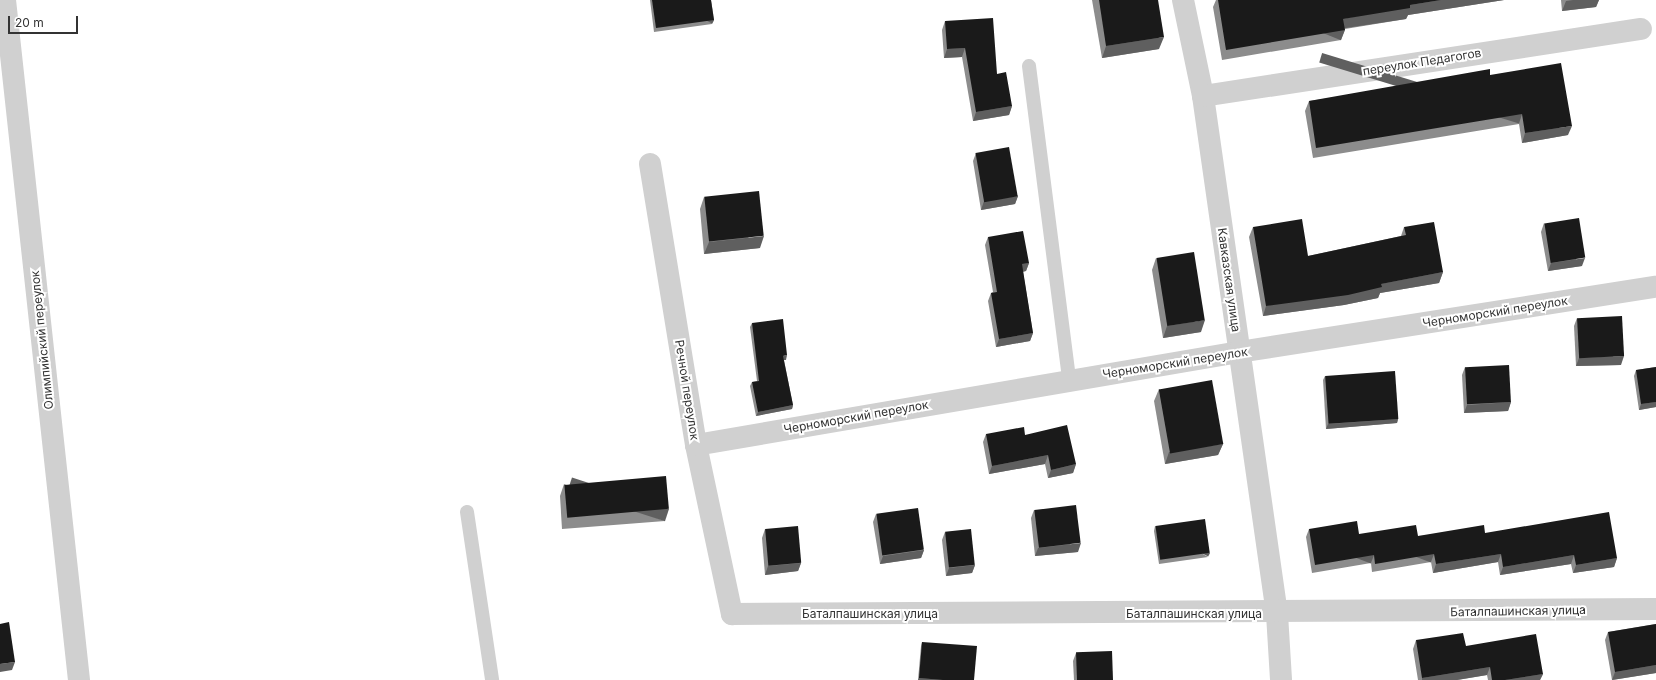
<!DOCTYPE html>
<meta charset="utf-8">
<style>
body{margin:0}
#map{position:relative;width:1656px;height:680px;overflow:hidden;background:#fff;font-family:Inter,sans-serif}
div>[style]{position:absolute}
.lane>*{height:14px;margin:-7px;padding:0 7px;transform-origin:7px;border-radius:7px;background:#d0d0d0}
.street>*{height:22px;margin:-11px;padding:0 11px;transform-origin:11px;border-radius:11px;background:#d0d0d0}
.wall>*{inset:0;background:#8c8c8c}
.shaded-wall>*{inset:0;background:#5f5f5f;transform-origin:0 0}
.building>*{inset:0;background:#1a1a1a;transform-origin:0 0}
span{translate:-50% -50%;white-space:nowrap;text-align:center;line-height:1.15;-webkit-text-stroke:4px #fff;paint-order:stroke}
.street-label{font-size:12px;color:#333}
.scale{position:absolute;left:8px;top:16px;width:70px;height:18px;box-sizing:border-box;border:2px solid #333;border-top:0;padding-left:5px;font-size:12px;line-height:14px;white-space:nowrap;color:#333;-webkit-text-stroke:3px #fff;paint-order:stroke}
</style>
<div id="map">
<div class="lane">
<div style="left:1029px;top:66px;width:317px;rotate:82.7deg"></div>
<div style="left:467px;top:512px;width:170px;rotate:81.5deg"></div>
</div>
<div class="street">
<div style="left:5px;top:0;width:684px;rotate:83.79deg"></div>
<div style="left:1183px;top:0;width:98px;rotate:78.2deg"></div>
<div style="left:1203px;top:96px;width:523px;rotate:81.87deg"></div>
<div style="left:1277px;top:614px;width:66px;rotate:86.5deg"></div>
<div style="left:1203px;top:96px;width:443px;rotate:-8.7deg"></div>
<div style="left:650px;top:164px;width:285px;rotate:80.7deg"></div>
<div style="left:696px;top:445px;width:173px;rotate:78deg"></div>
<div style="left:732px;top:614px;width:924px;rotate:-0.31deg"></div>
<div style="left:696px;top:445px;width:551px;rotate:-9.72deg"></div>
<div style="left:1239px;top:352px;width:422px;rotate:-8.9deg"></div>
</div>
<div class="wall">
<div style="clip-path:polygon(650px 0,711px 0,714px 20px,712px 24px,654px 32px)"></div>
<div style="clip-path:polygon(1092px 0,1158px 0,1159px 49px,1102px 58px)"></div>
<div style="clip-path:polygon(1216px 0,1504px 0,1408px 15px,1406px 19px,1345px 29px,1341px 40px,1222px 60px,1213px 7px)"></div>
<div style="clip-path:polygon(1561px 0,1599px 0,1596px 7px,1562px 11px)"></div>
<div style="clip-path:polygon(945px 21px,1012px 106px,1009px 115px,973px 121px,962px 57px,944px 58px,942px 30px)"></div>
<div style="clip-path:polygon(1490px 75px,1568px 135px,1522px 143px,1519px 124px,1313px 158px,1305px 111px,1309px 101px)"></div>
<div style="clip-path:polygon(976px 153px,1018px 196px,1015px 204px,981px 210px,973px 161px)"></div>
<div style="clip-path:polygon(704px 197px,760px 248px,704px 254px,700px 209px)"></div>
<div style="clip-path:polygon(1544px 223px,1582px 266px,1548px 271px,1541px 232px)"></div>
<div style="clip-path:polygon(1253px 227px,1308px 256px,1401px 236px,1404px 227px,1443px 272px,1439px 283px,1380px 293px,1378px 298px,1344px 305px,1263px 316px,1249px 237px)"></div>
<div style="clip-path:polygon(988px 237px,1029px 263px,1026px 271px,1023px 272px,1033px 333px,1030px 341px,996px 347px,988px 301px,991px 293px,993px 292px,985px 245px)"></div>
<div style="clip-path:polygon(1156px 258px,1201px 332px,1163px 338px,1152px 270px)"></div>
<div style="clip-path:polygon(1577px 318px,1621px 365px,1576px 366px,1574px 326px)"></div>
<div style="clip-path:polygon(752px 323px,786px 360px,784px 360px,793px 405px,792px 409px,756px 416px,750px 386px,752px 382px,757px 381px,750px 327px)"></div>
<div style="clip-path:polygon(1465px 367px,1511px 402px,1508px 411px,1464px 413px,1462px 375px)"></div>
<div style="clip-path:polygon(1656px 367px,1656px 407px,1639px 410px,1634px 376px,1636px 370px)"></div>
<div style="clip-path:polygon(1325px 376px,1398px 419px,1397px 423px,1326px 429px,1323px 380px)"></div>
<div style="clip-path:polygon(1159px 389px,1223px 444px,1218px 455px,1165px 464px,1154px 401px)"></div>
<div style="clip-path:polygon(986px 434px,1025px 435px,1076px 464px,1073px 473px,1048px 478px,1045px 464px,989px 474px,983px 442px)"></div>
<div style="clip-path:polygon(564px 484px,665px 521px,562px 529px,560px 496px)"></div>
<div style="clip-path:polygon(1034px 510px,1078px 552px,1035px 556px,1031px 518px)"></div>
<div style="clip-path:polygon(876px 514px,924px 550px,921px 558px,880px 564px,873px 522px)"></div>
<div style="clip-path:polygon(1155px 526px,1208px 557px,1159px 564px,1154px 531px)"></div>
<div style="clip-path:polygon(765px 529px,801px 563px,798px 571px,765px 575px,762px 538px)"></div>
<div style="clip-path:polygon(1309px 529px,1359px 534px,1418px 536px,1485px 533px,1617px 558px,1614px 567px,1573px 573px,1571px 564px,1500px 575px,1498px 562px,1433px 573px,1431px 562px,1372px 572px,1371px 563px,1312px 573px,1306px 537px)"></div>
<div style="clip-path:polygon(945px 532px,975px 565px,972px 573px,946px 576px,942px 540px)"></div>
<div style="clip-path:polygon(1656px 624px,1656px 673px,1612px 680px,1605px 640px,1608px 632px)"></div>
<div style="clip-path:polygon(1416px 640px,1466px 646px,1543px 674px,1540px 680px,1488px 680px,1487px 675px,1457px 680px,1418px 680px,1413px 649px)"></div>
<div style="clip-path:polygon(922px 642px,974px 680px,918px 680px,921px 646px)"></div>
<div style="clip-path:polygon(1076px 653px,1113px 680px,1074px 680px,1073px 661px)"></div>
</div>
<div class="shaded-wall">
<div style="clip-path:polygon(1441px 0,1504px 0,1408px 15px,1406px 19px,1339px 29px,1343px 19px,1410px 5px)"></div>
<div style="clip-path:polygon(1573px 0,1599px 0,1596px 7px,1562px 11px,1566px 1px)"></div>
<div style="left:714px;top:20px;width:4px;height:59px;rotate:117deg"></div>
<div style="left:1345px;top:30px;width:11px;height:121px;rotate:112deg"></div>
<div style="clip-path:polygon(1164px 37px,1159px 49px,1102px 58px,1106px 46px)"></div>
<div style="clip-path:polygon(965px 48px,962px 57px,944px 58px,947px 49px)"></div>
<div style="clip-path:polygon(1012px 106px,1009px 115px,973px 121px,976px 112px)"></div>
<div style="left:1522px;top:114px;width:10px;height:209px;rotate:107deg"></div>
<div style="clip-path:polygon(1572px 126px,1568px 135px,1522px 143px,1525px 133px)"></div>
<div style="clip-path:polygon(1018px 196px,1015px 204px,981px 210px,984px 201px)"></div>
<div style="clip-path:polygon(764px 236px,760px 248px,704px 254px,709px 242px)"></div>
<div style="clip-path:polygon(1585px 258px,1582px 266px,1548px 271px,1551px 263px)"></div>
<div style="clip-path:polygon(1029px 263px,1026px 271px,1019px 272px,1022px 264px)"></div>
<div style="clip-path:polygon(1443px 272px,1439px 283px,1380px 293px,1378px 298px,1344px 305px,1263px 316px,1266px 306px)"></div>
<div style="clip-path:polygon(1205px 320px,1201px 332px,1163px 338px,1167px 326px)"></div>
<div style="clip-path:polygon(1033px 333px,1030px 341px,996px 347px,999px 339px)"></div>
<div style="clip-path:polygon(787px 355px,786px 360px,782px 360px,783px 356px)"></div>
<div style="clip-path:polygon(1624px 356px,1621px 365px,1576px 366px,1579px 358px)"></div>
<div style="clip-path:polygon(1511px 402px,1508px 411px,1464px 413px,1467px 405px)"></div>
<div style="clip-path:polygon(1656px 402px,1656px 407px,1639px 410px,1641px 404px)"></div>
<div style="clip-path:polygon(793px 405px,792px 409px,756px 416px,758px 412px)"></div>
<div style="clip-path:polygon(1398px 419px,1397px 423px,1326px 429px,1328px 424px)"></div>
<div style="clip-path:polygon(1223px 444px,1218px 455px,1165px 464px,1169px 452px)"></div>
<div style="clip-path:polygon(1048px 455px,1045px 464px,989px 474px,992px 466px)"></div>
<div style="clip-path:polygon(1076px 464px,1073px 473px,1048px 478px,1051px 470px)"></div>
<div style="left:669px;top:509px;width:13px;height:102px;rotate:108deg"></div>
<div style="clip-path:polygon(1081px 543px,1078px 552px,1035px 556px,1038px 548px)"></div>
<div style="clip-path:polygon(924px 550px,921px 558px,880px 564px,883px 556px)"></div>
<div style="left:1210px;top:553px;width:4px;height:49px;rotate:117deg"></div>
<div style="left:1434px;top:554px;width:9px;height:60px;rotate:111deg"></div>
<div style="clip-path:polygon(1501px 554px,1498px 562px,1433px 573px,1436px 564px)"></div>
<div style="left:1374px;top:555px;width:9px;height:60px;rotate:111deg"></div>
<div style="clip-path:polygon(1574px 555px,1571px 564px,1500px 575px,1503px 567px)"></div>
<div style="clip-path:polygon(1617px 558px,1614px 567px,1573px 573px,1576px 565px)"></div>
<div style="clip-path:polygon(801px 563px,798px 571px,765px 575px,768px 566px)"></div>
<div style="clip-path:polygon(975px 565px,972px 573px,946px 576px,949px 568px)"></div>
<div style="clip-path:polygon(15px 662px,12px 670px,0 672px,0 664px)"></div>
<div style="clip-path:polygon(1656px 665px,1656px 673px,1612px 680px,1615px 672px)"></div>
<div style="clip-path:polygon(1490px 667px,1487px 675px,1457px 680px,1422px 680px,1422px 678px)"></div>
<div style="clip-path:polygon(1543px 674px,1540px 680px,1505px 680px)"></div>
<div style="clip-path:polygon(919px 678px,943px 680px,918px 680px)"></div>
</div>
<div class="building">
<div style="clip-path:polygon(652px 0,711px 0,714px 20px,656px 28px)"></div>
<div style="clip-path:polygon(1099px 0,1158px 0,1164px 37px,1106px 46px)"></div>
<div style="clip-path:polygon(1218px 0,1441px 0,1410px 5px,1410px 8px,1343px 19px,1345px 30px,1226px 50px)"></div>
<div style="clip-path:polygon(993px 18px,997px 74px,1006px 72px,1012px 106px,976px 112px,965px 48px,947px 49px,945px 21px)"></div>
<div style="clip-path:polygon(1561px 63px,1572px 126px,1525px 133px,1522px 114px,1316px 148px,1309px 101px,1490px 69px,1490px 75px)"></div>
<div style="left:1009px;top:147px;width:50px;height:34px;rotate:80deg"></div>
<div style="left:759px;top:191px;width:45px;height:55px;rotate:84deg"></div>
<div style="left:1579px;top:218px;width:40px;height:35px;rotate:81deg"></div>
<div style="clip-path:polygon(1302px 219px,1308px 256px,1406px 235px,1404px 227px,1434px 222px,1443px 272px,1381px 284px,1382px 287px,1348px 295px,1266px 306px,1253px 227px)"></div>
<div style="clip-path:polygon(1023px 231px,1029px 263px,1022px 264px,1033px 333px,999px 339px,991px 293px,997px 292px,988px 237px)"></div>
<div style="left:1194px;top:252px;width:69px;height:38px;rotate:81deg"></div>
<div style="left:1622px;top:316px;width:40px;height:45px;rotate:87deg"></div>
<div style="clip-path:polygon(783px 319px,787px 355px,783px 356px,793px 405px,758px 412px,752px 382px,759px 381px,752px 323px)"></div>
<div style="left:1509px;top:365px;width:37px;height:44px;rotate:87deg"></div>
<div style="clip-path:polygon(1656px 367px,1656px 402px,1641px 404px,1636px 370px)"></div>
<div style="left:1395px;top:371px;width:48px;height:70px;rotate:86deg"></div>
<div style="left:1212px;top:380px;width:65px;height:54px;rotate:80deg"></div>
<div style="clip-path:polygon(1067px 425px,1076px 464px,1051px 470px,1048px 455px,992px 466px,986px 434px,1024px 427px,1025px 435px)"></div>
<div style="left:666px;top:476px;width:33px;height:102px;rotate:85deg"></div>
<div style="left:1076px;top:505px;width:38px;height:42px;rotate:83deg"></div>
<div style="left:918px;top:508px;width:42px;height:42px;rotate:82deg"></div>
<div style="clip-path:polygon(1609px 512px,1617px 558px,1576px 565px,1574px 555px,1503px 567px,1501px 554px,1436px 564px,1434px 554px,1375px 564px,1374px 555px,1315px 565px,1309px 529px,1357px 521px,1359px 534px,1416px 525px,1418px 536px,1484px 525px,1485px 533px)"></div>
<div style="left:1205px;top:519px;width:34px;height:50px;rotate:82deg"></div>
<div style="left:798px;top:526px;width:37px;height:33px;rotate:85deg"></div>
<div style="left:971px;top:529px;width:36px;height:26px;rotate:84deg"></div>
<div style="clip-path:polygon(9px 622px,15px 662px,0 664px,0 624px)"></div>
<div style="clip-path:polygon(1656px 624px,1656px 665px,1615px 672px,1608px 632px)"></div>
<div style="clip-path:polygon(1463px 633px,1466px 646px,1536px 634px,1543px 674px,1505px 680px,1492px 680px,1490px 667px,1422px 678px,1416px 640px)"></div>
<div style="clip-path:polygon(922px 642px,977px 646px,974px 680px,943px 680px,919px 678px)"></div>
<div style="left:1112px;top:651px;width:29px;height:36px;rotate:88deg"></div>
</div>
<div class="street-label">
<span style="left:1422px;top:62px;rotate:-9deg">переулок Педагогов</span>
<span style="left:1229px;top:280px;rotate:82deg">Кавказская улица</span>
<span style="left:1495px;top:312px;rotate:-9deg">Черноморский переулок</span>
<span style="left:42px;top:340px;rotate:-96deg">Олимпийский переулок</span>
<span style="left:1175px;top:363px;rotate:-9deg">Черноморский переулок</span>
<span style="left:687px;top:390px;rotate:81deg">Речной переулок</span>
<span style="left:856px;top:417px;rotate:-10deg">Черноморский переулок</span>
<span style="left:1518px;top:611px;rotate:-1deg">Баталпашинская улица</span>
<span style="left:870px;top:614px">Баталпашинская улица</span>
<span style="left:1194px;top:614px">Баталпашинская улица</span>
</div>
<div class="scale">20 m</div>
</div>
